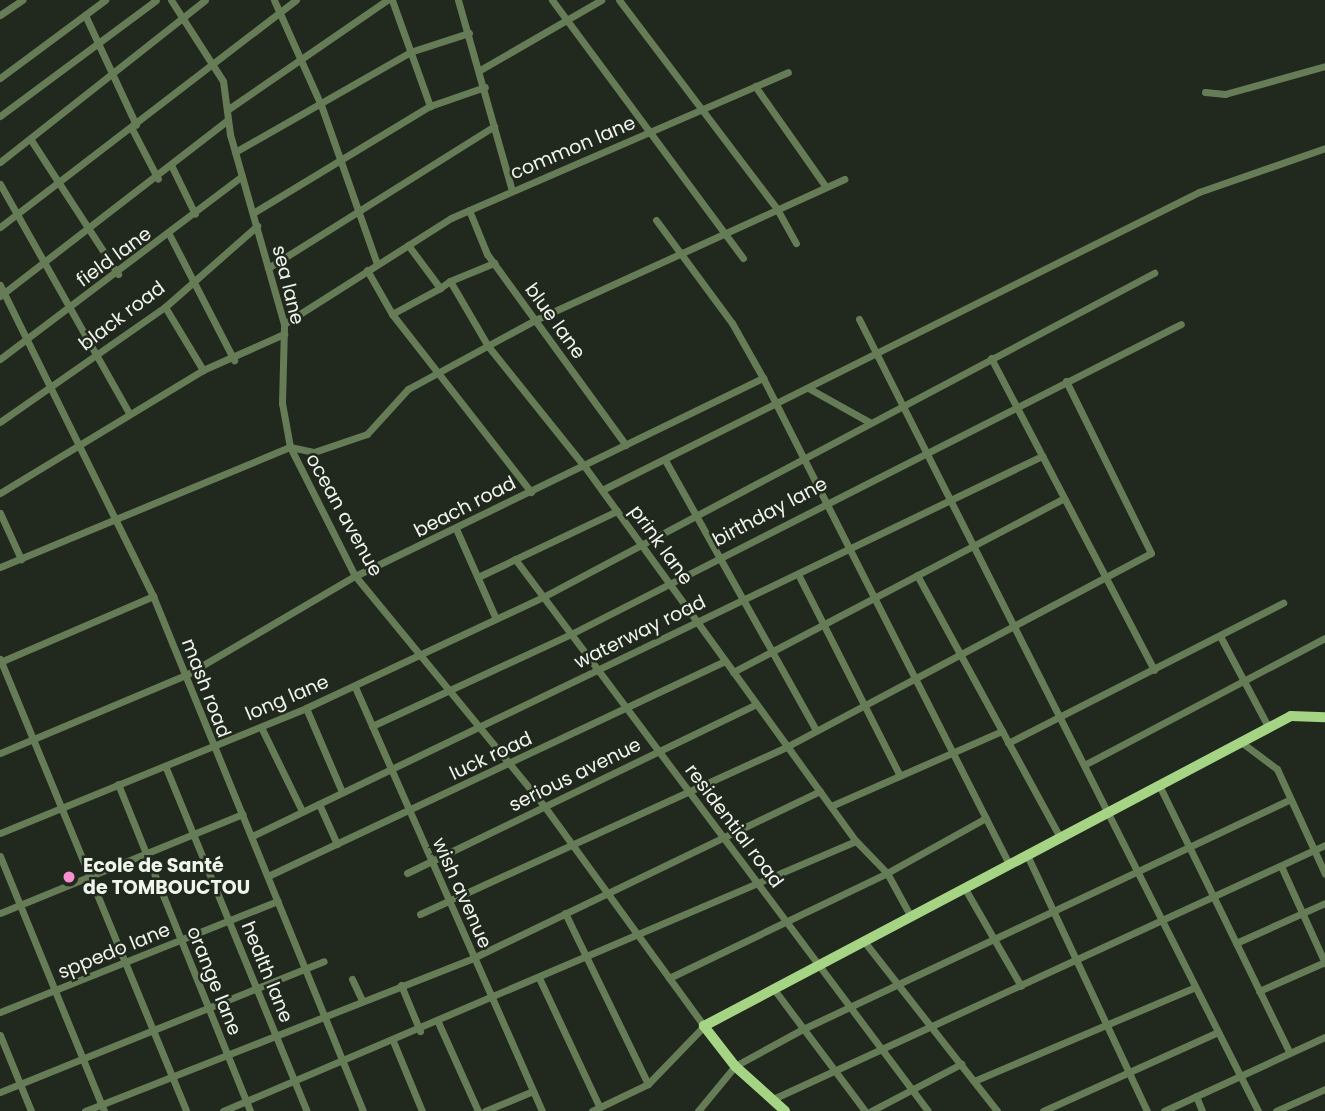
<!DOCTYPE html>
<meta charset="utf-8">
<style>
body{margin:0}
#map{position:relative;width:1325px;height:1111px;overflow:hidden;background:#21281d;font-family:Poppins,sans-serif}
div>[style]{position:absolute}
.street>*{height:7px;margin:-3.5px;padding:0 3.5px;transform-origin:3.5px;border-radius:3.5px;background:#667c57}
.primary>*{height:10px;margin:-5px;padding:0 5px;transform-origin:5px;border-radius:5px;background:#a5d485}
.dots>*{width:19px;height:19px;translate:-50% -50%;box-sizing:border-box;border:4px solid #21281d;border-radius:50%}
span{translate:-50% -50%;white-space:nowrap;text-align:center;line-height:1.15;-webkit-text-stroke:5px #21281d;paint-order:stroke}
.street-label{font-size:19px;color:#eff4ec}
.poi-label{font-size:19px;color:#eff4ec;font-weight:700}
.left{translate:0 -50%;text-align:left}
</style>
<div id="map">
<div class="street">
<div style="left:274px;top:0;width:115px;rotate:65.9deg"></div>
<div style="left:321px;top:105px;width:169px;rotate:70.6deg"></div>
<div style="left:392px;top:0;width:113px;rotate:70.3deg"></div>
<div style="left:458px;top:0;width:198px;rotate:74.2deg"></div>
<div style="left:552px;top:0;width:321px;rotate:53.5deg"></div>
<div style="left:619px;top:0;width:262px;rotate:52.9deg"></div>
<div style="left:777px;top:209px;width:39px;rotate:61deg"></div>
<div style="left:0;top:15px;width:27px;rotate:-34deg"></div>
<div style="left:85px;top:15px;width:121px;rotate:65.1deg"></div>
<div style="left:480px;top:70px;width:140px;rotate:-30deg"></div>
<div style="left:0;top:78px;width:131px;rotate:-36.6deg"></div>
<div style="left:755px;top:86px;width:123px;rotate:54.9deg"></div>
<div style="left:1205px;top:92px;width:20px;rotate:6deg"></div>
<div style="left:1225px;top:94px;width:104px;rotate:-15.6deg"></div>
<div style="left:227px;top:110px;width:194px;rotate:-34.5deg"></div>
<div style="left:0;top:116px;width:194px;rotate:-36.6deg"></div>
<div style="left:132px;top:129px;width:56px;rotate:62.5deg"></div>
<div style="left:31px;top:140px;width:160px;rotate:57deg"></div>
<div style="left:235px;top:152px;width:202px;rotate:-29.7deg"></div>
<div style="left:410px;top:52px;width:62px;rotate:-17.9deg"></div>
<div style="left:0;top:162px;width:261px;rotate:-38.3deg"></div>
<div style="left:172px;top:167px;width:52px;rotate:63.9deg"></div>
<div style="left:0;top:184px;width:263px;rotate:60.6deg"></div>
<div style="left:469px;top:210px;width:48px;rotate:67.8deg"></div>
<div style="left:487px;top:254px;width:236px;rotate:54deg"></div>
<div style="left:253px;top:213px;width:207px;rotate:-31.2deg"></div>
<div style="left:430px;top:106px;width:58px;rotate:-19.1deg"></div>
<div style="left:656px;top:220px;width:128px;rotate:53.6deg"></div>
<div style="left:732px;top:323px;width:63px;rotate:60.6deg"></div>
<div style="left:763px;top:378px;width:545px;rotate:63.15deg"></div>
<div style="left:0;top:227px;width:373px;rotate:-37.5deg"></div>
<div style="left:170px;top:236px;width:140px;rotate:62.7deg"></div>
<div style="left:408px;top:245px;width:54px;rotate:53.3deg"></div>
<div style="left:440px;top:288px;width:12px;rotate:-35deg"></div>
<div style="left:450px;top:281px;width:75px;rotate:59.7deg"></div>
<div style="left:488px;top:346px;width:155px;rotate:51.3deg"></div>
<div style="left:585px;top:467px;width:462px;rotate:54.1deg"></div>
<div style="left:856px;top:841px;width:45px;rotate:45.9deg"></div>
<div style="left:887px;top:873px;width:48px;rotate:61.3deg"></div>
<div style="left:268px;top:268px;width:267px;rotate:-32.1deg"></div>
<div style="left:367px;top:270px;width:51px;rotate:60.4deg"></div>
<div style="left:392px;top:314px;width:226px;rotate:52deg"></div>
<div style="left:450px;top:281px;width:48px;rotate:-22.2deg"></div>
<div style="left:0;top:285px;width:347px;rotate:63.8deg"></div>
<div style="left:153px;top:596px;width:556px;rotate:67.82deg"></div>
<div style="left:0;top:296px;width:288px;rotate:-37.7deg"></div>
<div style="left:165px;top:307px;width:74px;rotate:58.9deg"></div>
<div style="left:392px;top:314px;width:55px;rotate:-28.4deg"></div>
<div style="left:859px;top:319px;width:887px;rotate:63.26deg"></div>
<div style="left:284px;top:324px;width:198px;rotate:-32.4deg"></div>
<div style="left:451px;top:218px;width:367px;rotate:-23.4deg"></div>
<div style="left:991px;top:358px;width:352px;rotate:62.4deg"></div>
<div style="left:0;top:359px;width:303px;rotate:-37.1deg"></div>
<div style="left:810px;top:389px;width:68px;rotate:29.2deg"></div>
<div style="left:0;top:422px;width:201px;rotate:-34.9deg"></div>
<div style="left:165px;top:307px;width:123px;rotate:-41.4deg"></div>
<div style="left:665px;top:460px;width:309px;rotate:60.8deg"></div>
<div style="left:602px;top:490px;width:667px;rotate:-26.53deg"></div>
<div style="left:1199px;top:192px;width:133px;rotate:-19.2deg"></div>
<div style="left:0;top:493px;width:237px;rotate:-31.2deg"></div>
<div style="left:203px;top:370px;width:89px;rotate:-24deg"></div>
<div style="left:0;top:513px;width:51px;rotate:65.5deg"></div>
<div style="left:457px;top:531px;width:96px;rotate:66.1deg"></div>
<div style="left:515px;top:559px;width:689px;rotate:53.2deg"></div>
<div style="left:0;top:567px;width:314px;rotate:-22.5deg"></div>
<div style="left:290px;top:447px;width:45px;rotate:-100.3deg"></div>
<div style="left:282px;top:403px;width:79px;rotate:-88.5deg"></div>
<div style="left:284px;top:324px;width:198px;rotate:-105.9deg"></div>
<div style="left:230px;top:134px;width:53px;rotate:-97.5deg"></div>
<div style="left:223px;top:81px;width:96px;rotate:-122.7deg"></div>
<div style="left:798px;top:574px;width:226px;rotate:63.2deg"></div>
<div style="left:917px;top:575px;width:298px;rotate:61.4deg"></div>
<div style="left:478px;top:577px;width:154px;rotate:-25.4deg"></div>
<div style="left:1220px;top:636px;width:104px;rotate:62deg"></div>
<div style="left:0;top:659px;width:489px;rotate:67.6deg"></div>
<div style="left:0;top:662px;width:167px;rotate:-23.3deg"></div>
<div style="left:733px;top:672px;width:374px;rotate:-27.7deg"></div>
<div style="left:355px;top:687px;width:463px;rotate:66.2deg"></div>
<div style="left:306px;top:708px;width:91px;rotate:66.8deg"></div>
<div style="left:372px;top:726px;width:219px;rotate:-24.8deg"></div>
<div style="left:571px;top:634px;width:684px;rotate:-26.94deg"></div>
<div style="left:261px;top:727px;width:93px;rotate:64deg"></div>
<div style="left:1241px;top:742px;width:45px;rotate:36.9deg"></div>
<div style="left:1277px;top:769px;width:115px;rotate:65.4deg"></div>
<div style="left:1008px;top:743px;width:309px;rotate:-27deg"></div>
<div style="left:0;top:753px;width:202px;rotate:-22.8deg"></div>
<div style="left:186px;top:675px;width:196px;rotate:-30.4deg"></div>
<div style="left:355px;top:576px;width:454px;rotate:-25.9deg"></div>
<div style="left:1084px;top:765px;width:272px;rotate:-27.8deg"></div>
<div style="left:166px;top:768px;width:371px;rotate:67.7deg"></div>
<div style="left:118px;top:784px;width:353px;rotate:68deg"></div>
<div style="left:1159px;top:785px;width:298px;rotate:64deg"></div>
<div style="left:319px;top:804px;width:44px;rotate:65.8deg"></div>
<div style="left:831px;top:806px;width:187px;rotate:-23.7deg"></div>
<div style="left:0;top:833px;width:331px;rotate:-22.2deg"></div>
<div style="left:306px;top:708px;width:262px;rotate:-25.1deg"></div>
<div style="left:543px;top:597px;width:692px;rotate:-27.94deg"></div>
<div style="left:252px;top:836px;width:877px;rotate:-25.69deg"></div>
<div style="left:1027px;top:855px;width:283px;rotate:64.9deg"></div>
<div style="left:0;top:856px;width:275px;rotate:67.8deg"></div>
<div style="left:1281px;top:866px;width:107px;rotate:65.6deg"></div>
<div style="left:407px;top:873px;width:388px;rotate:-25.8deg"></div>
<div style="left:268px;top:876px;width:505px;rotate:-25.2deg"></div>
<div style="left:964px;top:887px;width:114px;rotate:60.1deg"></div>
<div style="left:0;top:913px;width:262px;rotate:-22.2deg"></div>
<div style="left:565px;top:913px;width:190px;rotate:64.1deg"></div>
<div style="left:420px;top:914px;width:405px;rotate:-24.5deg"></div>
<div style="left:788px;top:746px;width:411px;rotate:-28deg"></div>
<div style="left:1151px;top:553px;width:192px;rotate:-116.3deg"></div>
<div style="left:863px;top:940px;width:217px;rotate:51.9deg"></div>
<div style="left:1236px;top:943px;width:98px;rotate:-24.2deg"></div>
<div style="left:669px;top:978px;width:242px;rotate:-25.7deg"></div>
<div style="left:887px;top:873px;width:113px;rotate:-29.1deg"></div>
<div style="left:352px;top:979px;width:23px;rotate:65deg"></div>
<div style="left:540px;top:980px;width:139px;rotate:64.9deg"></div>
<div style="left:401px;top:985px;width:50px;rotate:67.6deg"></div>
<div style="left:773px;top:988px;width:154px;rotate:53.2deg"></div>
<div style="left:1259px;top:991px;width:72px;rotate:-23.7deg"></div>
<div style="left:0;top:1012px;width:299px;rotate:-21.8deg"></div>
<div style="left:438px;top:1022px;width:98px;rotate:65.8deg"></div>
<div style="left:0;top:1035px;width:82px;rotate:67.8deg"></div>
<div style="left:393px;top:1041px;width:76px;rotate:67.5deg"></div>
<div style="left:974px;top:1081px;width:240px;rotate:-23deg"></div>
<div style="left:0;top:1092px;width:349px;rotate:-22deg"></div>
<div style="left:1196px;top:1096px;width:16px;rotate:68deg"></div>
<div style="left:773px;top:1099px;width:608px;rotate:-24.71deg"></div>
<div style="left:85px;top:1111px;width:417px;rotate:-21.5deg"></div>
<div style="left:473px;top:958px;width:385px;rotate:-25.7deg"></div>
<div style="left:223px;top:1111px;width:688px;rotate:-23.1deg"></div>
<div style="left:485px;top:1111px;width:52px;rotate:-22.6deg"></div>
<div style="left:592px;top:1111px;width:62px;rotate:-25.7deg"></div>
<div style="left:648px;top:1084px;width:81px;rotate:-46deg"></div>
<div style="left:704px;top:1026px;width:271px;rotate:-126deg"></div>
<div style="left:545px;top:807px;width:299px;rotate:-129.4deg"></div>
<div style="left:355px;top:576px;width:144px;rotate:-116.7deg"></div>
<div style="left:290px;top:447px;width:25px;rotate:12deg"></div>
<div style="left:314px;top:452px;width:56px;rotate:-18.8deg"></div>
<div style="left:367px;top:434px;width:61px;rotate:-47.7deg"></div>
<div style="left:408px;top:389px;width:145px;rotate:-28.5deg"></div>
<div style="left:535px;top:320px;width:340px;rotate:-24.5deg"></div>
<div style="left:698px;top:1111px;width:58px;rotate:-50.6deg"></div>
<div style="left:735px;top:1066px;width:77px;rotate:-28.6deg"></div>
<div style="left:803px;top:1029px;width:539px;rotate:-25.24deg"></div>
<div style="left:871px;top:1111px;width:102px;rotate:-27.6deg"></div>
<div style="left:1043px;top:1111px;width:192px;rotate:-24.3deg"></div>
<div style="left:1164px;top:1111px;width:177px;rotate:-24.7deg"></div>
<div style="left:1276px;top:1111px;width:54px;rotate:-24.2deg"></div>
</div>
<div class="primary">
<div style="left:785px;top:1111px;width:67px;rotate:-138deg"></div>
<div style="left:735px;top:1066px;width:51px;rotate:-127.8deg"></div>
<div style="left:704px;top:1026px;width:664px;rotate:-27.84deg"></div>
<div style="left:1291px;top:716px;width:34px;rotate:2deg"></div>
</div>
<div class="dots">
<div style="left:69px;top:877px;background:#f690cf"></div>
</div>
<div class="street-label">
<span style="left:573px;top:148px;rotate:-23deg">common lane</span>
<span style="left:114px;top:257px;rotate:-36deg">field lane</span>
<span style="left:288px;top:285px;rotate:76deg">sea lane</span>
<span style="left:122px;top:316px;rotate:-37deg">black road</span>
<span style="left:555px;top:321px;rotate:54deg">blue lane</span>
<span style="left:465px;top:507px;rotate:-27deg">beach road</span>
<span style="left:770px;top:512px;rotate:-28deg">birthday lane</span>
<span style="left:344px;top:515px;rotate:61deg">ocean avenue</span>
<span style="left:661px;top:545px;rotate:54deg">prink lane</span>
<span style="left:640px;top:632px;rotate:-26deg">waterway road</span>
<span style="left:206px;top:688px;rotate:69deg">mash road</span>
<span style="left:287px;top:698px;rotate:-23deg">long lane</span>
<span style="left:491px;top:756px;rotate:-25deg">luck road</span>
<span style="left:575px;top:775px;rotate:-26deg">serious avenue</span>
<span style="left:734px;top:826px;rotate:53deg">residential road</span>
<span style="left:462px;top:893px;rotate:66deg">wish avenue</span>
<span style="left:114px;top:951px;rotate:-22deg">sppedo lane</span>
<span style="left:267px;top:972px;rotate:68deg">health lane</span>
<span style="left:214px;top:981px;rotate:68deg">orange lane</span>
</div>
<div class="poi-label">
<span class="left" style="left:83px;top:877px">Ecole de Santé<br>de TOMBOUCTOU</span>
</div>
</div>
